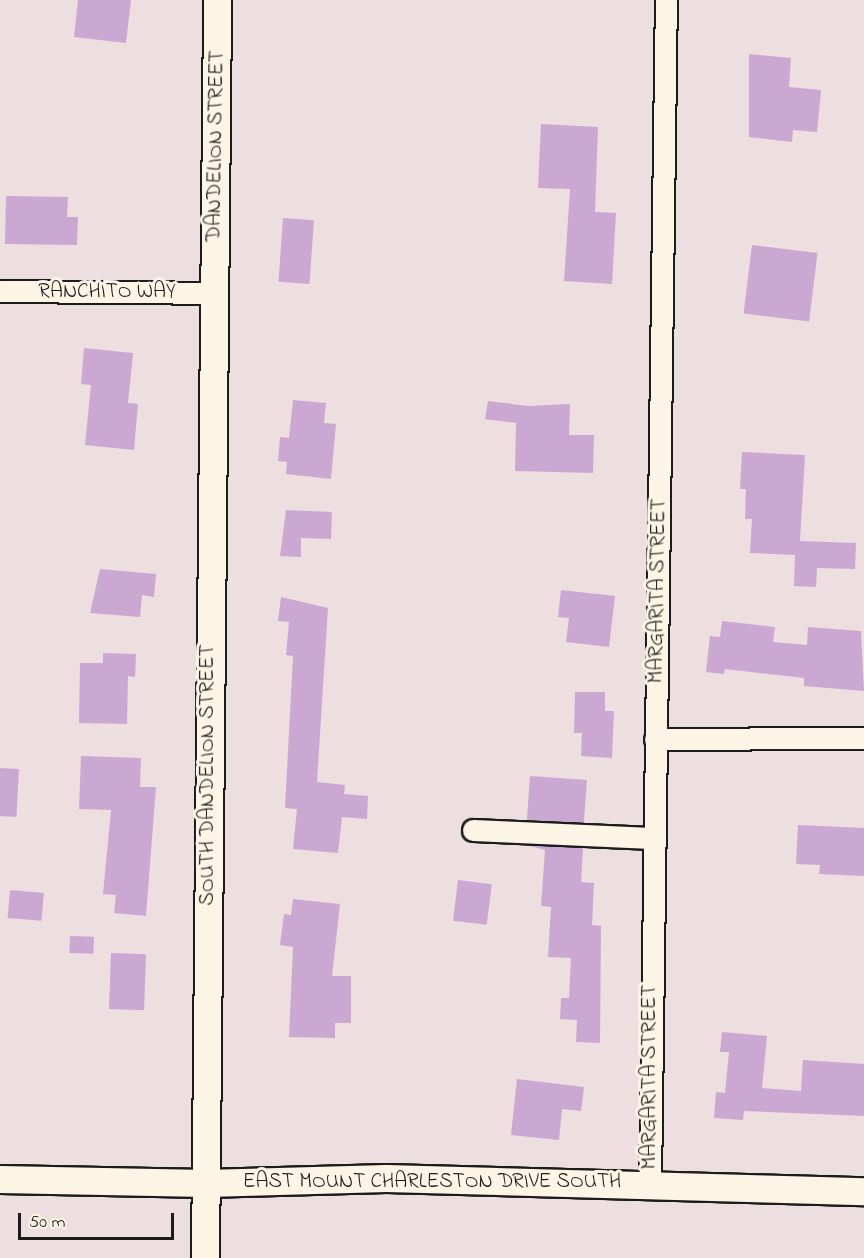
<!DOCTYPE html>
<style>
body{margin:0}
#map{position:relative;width:864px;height:1258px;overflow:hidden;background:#eddedf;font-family:"Indie Flower",sans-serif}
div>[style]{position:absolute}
.building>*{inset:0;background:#cba8d2;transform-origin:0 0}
.roads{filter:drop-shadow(2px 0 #1c1c1c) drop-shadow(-2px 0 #1c1c1c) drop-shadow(0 2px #1c1c1c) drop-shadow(0 -2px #1c1c1c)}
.minor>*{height:21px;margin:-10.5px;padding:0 10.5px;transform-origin:10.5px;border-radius:10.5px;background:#fcf5e5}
.tertiary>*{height:27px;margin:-13.5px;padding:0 13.5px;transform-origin:13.5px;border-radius:13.5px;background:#fcf5e5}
span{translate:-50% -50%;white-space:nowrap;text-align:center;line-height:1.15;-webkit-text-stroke:6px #fcf5e5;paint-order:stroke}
.street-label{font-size:21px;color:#1c1c1c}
.scale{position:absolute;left:18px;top:1213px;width:156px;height:27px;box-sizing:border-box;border:3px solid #1c1c1c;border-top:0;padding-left:8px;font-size:18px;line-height:21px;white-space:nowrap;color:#1c1c1c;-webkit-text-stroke:4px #fcf5e5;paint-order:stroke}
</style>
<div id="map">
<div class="building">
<div style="clip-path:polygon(78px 0,131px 0,126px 43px,74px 37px)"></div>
<div style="clip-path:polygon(749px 54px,791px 58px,789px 87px,821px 90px,817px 132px,793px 130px,792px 142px,749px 137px)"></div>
<div style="clip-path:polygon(541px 124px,598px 127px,595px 212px,616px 213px,612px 284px,564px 281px,570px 189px,538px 188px)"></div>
<div style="clip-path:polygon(6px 196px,68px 197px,67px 217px,78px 217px,77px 245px,5px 244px)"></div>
<div style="left:283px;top:218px;width:31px;height:64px;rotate:4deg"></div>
<div style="left:752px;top:245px;width:66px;height:69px;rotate:7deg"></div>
<div style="clip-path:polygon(84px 348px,133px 353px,128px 403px,138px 404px,134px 450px,85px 445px,91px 385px,81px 384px)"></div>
<div style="clip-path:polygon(293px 400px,326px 403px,324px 423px,336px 424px,331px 479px,286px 474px,287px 462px,278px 461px,280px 437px,289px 438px)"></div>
<div style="clip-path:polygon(488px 401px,528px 406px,570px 404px,569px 435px,594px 435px,593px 473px,515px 471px,516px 423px,485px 419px)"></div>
<div style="clip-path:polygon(742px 452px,805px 455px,800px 541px,856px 543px,855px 569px,817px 568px,816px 587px,794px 586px,795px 555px,750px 553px,752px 519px,745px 519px,746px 489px,740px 489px)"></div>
<div style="clip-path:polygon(286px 510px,332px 512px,331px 539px,301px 538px,301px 557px,280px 556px)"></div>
<div style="clip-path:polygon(100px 569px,156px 574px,154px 597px,142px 595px,140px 617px,90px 613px)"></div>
<div style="clip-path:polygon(561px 590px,615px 596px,609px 647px,566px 642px,569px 618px,558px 617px)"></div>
<div style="clip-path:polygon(281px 597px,328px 608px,317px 782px,345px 785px,344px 794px,368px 796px,367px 819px,342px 817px,338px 853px,293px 849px,297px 809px,285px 808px,293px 656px,286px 655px,289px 622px,278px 621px)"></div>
<div style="clip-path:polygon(722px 621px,775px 627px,773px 642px,807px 645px,808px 627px,861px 631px,864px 691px,804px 686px,804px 678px,725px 669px,724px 674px,706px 672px,710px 636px,720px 637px)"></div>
<div style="clip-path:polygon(103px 653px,136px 654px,135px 677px,128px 676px,127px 724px,79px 723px,80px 663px,103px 663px)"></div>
<div style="clip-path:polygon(575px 692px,605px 692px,605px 711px,614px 711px,612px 758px,581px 756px,582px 733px,574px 733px)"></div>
<div style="clip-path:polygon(81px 756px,141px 758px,140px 787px,156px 787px,146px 916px,114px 913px,116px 895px,103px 894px,111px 810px,79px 809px)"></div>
<div style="left:0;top:768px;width:19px;height:48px;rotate:3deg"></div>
<div style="left:530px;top:776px;width:57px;height:44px;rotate:4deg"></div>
<div style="clip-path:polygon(798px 825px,864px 828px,864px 876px,819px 874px,820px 865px,796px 864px)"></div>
<div style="clip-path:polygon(526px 845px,583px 848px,581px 882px,594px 883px,592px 925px,601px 926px,600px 1043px,576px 1042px,577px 1020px,560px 1019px,561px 998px,569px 998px,571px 958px,548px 957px,551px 907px,541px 906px,545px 850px)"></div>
<div style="left:458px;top:880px;width:34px;height:41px;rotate:7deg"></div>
<div style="left:10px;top:890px;width:34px;height:28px;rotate:5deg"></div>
<div style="clip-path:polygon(293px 899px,340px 904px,332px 976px,351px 976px,351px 1023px,335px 1023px,335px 1038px,289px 1037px,293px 947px,280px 945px,284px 914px,291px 915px)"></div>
<div style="left:70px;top:936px;width:24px;height:17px;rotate:2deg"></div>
<div style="left:111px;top:953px;width:35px;height:56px;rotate:2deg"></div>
<div style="clip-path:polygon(722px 1032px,767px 1036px,762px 1088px,801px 1091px,803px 1060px,864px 1064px,864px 1116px,744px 1111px,743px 1120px,714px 1118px,716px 1092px,725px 1093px,729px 1052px,720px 1052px)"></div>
<div style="clip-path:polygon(517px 1079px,584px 1087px,581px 1111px,562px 1109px,559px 1140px,511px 1135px)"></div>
</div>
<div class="roads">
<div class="minor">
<div style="left:0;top:291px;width:214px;rotate:0.5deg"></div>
<div style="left:655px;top:739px;width:209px;rotate:-0.3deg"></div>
<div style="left:473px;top:830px;width:179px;rotate:2.6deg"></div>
<div style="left:650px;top:1183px;width:1183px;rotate:-89.23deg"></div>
</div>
<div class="tertiary">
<div style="left:0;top:1179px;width:206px;rotate:1.1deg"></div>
<div style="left:206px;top:1183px;width:180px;rotate:-1.6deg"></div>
<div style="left:386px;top:1178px;width:478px;rotate:1.6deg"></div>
<div style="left:205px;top:1258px;width:1258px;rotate:-89.45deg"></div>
</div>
</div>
<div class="street-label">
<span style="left:216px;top:146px;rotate:-89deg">DANDELION STREET</span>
<span style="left:107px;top:292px">RANCHITO WAY</span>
<span style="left:658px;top:591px;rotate:-89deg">MARGARITA STREET</span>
<span style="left:208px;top:775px;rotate:-90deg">SOUTH DANDELION STREET</span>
<span style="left:650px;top:1077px;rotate:-90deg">MARGARITA STREET</span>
<span style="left:432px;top:1182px">EAST MOUNT CHARLESTON DRIVE SOUTH</span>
</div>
<div class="scale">50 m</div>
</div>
